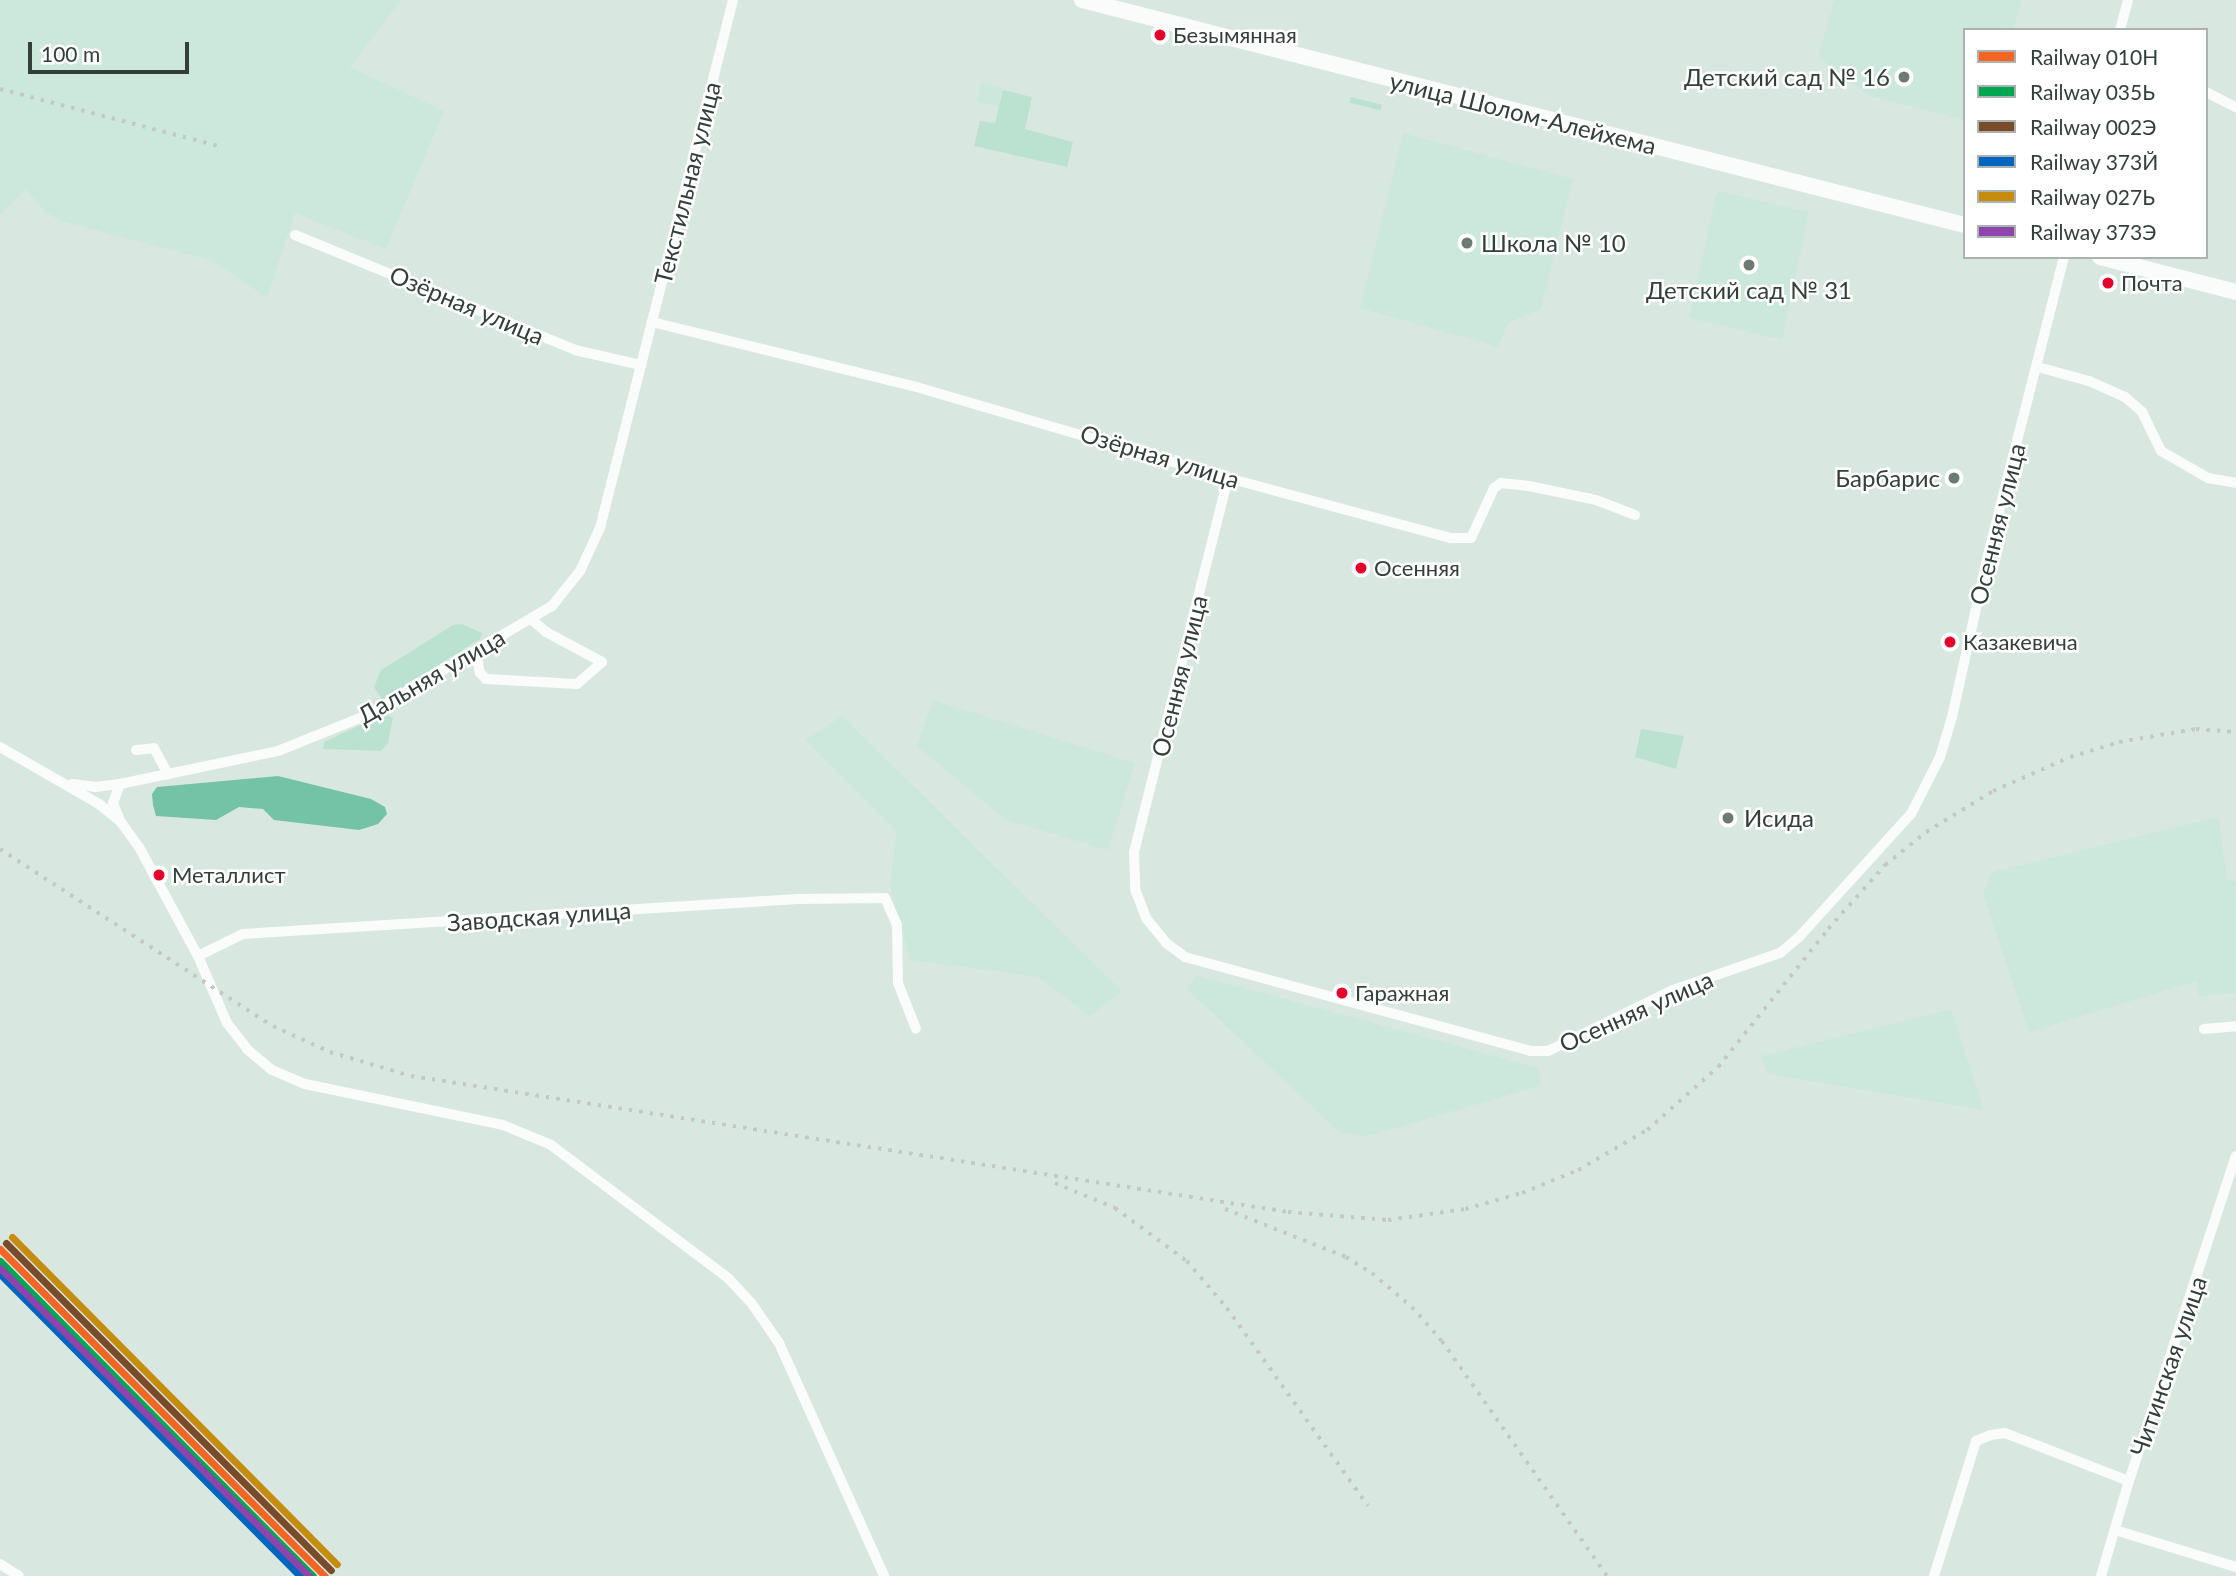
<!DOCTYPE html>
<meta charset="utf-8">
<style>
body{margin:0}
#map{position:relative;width:2236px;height:1576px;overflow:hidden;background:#d8e8e1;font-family:Lato,sans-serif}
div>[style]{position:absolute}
.built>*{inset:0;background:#cce8dc;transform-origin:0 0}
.green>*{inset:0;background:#bbe2d1;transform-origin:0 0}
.water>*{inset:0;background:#74c3a6}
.street>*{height:10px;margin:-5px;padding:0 5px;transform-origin:5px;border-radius:5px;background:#f9fcfa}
.primary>*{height:16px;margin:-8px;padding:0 8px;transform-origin:8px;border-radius:8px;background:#f9fcfa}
.rail>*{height:3.5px;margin-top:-1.75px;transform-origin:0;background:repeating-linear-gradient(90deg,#c4c9c7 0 3.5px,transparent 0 10.5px)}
.rail-1>*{height:7px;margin:-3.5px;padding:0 3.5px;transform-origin:3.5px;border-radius:3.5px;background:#f26522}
.rail-2>*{height:7px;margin:-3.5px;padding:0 3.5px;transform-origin:3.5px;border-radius:3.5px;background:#00a651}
.rail-3>*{height:7px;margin:-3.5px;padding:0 3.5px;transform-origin:3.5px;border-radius:3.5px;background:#7a4b2a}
.rail-4>*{height:7px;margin:-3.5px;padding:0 3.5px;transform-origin:3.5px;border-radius:3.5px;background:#0065bd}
.rail-5>*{height:7px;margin:-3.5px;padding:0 3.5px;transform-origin:3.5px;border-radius:3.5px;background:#c68c0e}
.rail-6>*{height:7px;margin:-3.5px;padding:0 3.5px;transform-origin:3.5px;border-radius:3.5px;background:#8e44ad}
.dots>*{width:19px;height:19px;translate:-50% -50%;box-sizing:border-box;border:4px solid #fff;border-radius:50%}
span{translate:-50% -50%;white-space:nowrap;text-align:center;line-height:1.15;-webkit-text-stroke:5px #fff;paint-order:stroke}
.bus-label{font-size:22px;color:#333f39}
.left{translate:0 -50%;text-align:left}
.poi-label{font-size:24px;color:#333f39}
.right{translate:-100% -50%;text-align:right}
.street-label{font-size:24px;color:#333f39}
.legend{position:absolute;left:1963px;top:28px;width:245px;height:231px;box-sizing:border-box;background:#fff;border:2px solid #adb2b0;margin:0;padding:9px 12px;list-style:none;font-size:21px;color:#333f39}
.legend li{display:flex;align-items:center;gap:14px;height:35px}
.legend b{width:35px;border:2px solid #adb2b0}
.scale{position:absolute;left:28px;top:42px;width:161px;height:32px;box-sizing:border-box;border:4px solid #333f39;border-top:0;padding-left:9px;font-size:21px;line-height:24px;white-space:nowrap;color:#333f39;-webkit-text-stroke:5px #fff;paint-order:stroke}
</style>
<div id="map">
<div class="built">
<div style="clip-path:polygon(0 0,401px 0,350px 67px,444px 111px,386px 249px,295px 213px,267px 298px,213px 261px,61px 221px,45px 212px,26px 189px,0 215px)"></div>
<div style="clip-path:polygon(1834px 0,2022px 0,2013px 30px,1965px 30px,1965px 120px,1870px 96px,1818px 57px)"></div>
<div style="left:981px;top:83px;width:22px;height:19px;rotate:13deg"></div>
<div style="clip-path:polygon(1403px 133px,1573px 179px,1541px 309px,1508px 323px,1498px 347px,1360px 308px)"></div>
<div style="clip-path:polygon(1720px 191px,1809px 212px,1782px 340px,1689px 318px,1716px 195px)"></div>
<div style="clip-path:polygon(933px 700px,1135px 763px,1108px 850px,1006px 820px,917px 746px)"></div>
<div style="clip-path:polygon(842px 716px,1122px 991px,1090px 1016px,1038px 977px,910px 960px,890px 885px,897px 831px,805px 740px)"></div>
<div style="clip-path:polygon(2219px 817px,2227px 879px,2236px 881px,2236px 993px,2199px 996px,2197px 981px,2029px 1032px,1983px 894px,1992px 872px)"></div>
<div style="clip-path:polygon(1196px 975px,1539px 1068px,1540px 1086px,1365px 1137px,1339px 1132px,1187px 989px)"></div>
<div style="clip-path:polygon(1951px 1009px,1984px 1110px,1767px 1074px,1761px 1056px)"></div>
</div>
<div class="green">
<div style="clip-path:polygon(1003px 90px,1032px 97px,1025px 129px,1073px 142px,1067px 167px,974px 146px,980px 121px,995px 123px)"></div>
<div style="left:1351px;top:97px;width:32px;height:6px;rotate:14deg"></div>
<div style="clip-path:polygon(462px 624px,482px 633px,480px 639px,382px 700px,374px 687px,381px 670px,453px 625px)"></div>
<div style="clip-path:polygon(386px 713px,393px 718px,388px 743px,381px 751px,323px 749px,324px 742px)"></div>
<div style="clip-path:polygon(1641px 729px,1684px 736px,1676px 769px,1635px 757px)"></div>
</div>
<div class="water">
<div style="clip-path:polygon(278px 776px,371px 799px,385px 807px,387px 814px,378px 824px,359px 830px,274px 820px,263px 809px,239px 807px,216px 820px,156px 816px,153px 805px,152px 794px,157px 787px)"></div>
</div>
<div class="street">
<div style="left:2120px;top:30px;width:31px;rotate:-75deg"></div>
<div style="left:2206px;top:92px;width:34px;rotate:27deg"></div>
<div style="left:295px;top:235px;width:303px;rotate:22.3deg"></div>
<div style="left:575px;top:350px;width:68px;rotate:12.8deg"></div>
<div style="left:652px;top:322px;width:269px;rotate:13.8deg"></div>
<div style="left:913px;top:386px;width:328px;rotate:16.3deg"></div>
<div style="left:1228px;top:478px;width:231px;rotate:15.1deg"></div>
<div style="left:1451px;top:538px;width:20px"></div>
<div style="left:1471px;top:538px;width:55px;rotate:-65.3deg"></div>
<div style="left:1494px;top:488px;width:9px;rotate:-36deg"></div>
<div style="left:1501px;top:483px;width:28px;rotate:6deg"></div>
<div style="left:1529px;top:486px;width:68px;rotate:11.8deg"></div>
<div style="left:1596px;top:500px;width:42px;rotate:21deg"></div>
<div style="left:2038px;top:367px;width:53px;rotate:15.4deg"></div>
<div style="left:2089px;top:381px;width:39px;rotate:24deg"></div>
<div style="left:2125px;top:397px;width:23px;rotate:41deg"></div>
<div style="left:2142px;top:412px;width:43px;rotate:64deg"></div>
<div style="left:2161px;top:451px;width:54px;rotate:29.9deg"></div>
<div style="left:2208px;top:478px;width:28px;rotate:10deg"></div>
<div style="left:1228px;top:478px;width:386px;rotate:104.1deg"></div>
<div style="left:1134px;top:852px;width:37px;rotate:88deg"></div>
<div style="left:1135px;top:889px;width:31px;rotate:69deg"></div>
<div style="left:1146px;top:918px;width:32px;rotate:51deg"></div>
<div style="left:1166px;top:943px;width:24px;rotate:36deg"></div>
<div style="left:1185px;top:957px;width:358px;rotate:15.2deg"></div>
<div style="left:1530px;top:1051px;width:18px"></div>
<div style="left:1548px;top:1051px;width:139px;rotate:-26deg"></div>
<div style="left:1673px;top:990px;width:113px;rotate:-19.1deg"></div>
<div style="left:1780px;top:953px;width:25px;rotate:-40deg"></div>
<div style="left:1799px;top:937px;width:166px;rotate:-47.7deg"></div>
<div style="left:1911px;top:814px;width:64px;rotate:-63deg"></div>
<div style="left:1940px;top:757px;width:42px;rotate:-73.3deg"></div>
<div style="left:1952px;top:717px;width:166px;rotate:-77.5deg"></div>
<div style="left:1988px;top:555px;width:308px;rotate:-75.7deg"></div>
<div style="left:476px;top:651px;width:22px;rotate:80deg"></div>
<div style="left:480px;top:673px;width:8px;rotate:45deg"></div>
<div style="left:486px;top:679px;width:91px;rotate:3.1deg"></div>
<div style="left:577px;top:684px;width:33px;rotate:-41deg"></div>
<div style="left:602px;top:662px;width:64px;rotate:-151.8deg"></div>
<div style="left:546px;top:632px;width:20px;rotate:-139deg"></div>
<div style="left:0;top:747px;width:114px;rotate:29.9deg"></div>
<div style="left:99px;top:804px;width:27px;rotate:39deg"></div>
<div style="left:120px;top:821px;width:32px;rotate:54deg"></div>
<div style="left:139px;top:847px;width:124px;rotate:61.6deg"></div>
<div style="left:198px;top:956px;width:73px;rotate:66.6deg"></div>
<div style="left:227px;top:1023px;width:34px;rotate:52deg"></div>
<div style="left:248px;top:1050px;width:31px;rotate:40deg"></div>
<div style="left:272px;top:1070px;width:36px;rotate:23deg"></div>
<div style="left:305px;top:1084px;width:202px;rotate:11.7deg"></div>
<div style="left:503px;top:1125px;width:52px;rotate:22.6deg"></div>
<div style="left:551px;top:1145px;width:221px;rotate:36.9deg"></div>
<div style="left:728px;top:1278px;width:35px;rotate:47deg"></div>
<div style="left:752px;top:1304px;width:47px;rotate:55.3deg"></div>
<div style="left:779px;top:1343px;width:256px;rotate:65.7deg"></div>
<div style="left:136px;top:750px;width:18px;rotate:-6deg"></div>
<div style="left:154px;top:748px;width:30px;rotate:62deg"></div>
<div style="left:72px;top:784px;width:23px;rotate:7deg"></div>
<div style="left:95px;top:787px;width:25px;rotate:-7deg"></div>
<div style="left:120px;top:784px;width:161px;rotate:-11.8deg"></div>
<div style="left:278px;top:751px;width:94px;rotate:-21.9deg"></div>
<div style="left:365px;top:716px;width:217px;rotate:-30.5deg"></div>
<div style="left:552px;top:606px;width:45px;rotate:-51.3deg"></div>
<div style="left:580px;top:571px;width:47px;rotate:-65.1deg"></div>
<div style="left:600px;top:528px;width:544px;rotate:-75.86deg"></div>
<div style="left:119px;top:818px;width:16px;rotate:-112deg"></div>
<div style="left:113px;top:803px;width:20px;rotate:-70deg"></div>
<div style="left:198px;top:956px;width:50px;rotate:-26.1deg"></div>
<div style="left:243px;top:934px;width:556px;rotate:-3.61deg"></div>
<div style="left:798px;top:899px;width:87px;rotate:-0.7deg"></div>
<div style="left:885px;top:898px;width:30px;rotate:66deg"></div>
<div style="left:897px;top:925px;width:58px;rotate:89deg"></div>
<div style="left:898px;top:983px;width:49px;rotate:68.6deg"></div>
<div style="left:2204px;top:1029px;width:32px;rotate:-5deg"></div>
<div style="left:2115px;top:1530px;width:127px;rotate:17deg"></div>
<div style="left:0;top:1564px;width:22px;rotate:32deg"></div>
<div style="left:1934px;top:1576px;width:141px;rotate:-72.7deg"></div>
<div style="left:1976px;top:1441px;width:16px;rotate:-22deg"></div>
<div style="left:1991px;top:1435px;width:14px;rotate:-8deg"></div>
<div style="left:2005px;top:1433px;width:133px;rotate:21.2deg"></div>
<div style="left:2101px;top:1576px;width:99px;rotate:-73.6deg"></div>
<div style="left:2129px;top:1481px;width:342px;rotate:-71.8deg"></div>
</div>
<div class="primary">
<div style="left:1082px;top:0;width:911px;rotate:14.3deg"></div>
<div style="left:2100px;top:257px;width:140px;rotate:14.4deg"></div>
</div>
<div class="rail">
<div style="left:0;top:89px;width:226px;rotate:14.6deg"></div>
<div style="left:0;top:849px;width:325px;rotate:33deg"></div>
<div style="left:273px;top:1026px;width:63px;rotate:24.5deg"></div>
<div style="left:330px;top:1052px;width:84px;rotate:16.5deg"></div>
<div style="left:411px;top:1076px;width:887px;rotate:8.81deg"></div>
<div style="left:1288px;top:1212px;width:100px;rotate:4.6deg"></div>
<div style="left:1388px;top:1220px;width:78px;rotate:-8.1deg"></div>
<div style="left:1465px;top:1209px;width:59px;rotate:-15.7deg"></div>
<div style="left:1522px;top:1193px;width:61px;rotate:-22.3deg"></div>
<div style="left:1578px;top:1170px;width:80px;rotate:-30.1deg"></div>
<div style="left:1647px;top:1130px;width:95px;rotate:-41.6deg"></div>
<div style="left:1718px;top:1067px;width:176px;rotate:-51.4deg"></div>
<div style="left:1828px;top:929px;width:86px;rotate:-48.3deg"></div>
<div style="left:1885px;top:865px;width:53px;rotate:-38.8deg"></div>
<div style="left:1926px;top:832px;width:79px;rotate:-31.5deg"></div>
<div style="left:1993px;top:791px;width:84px;rotate:-23.8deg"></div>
<div style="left:2070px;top:757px;width:51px;rotate:-17deg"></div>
<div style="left:2119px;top:742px;width:78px;rotate:-9.6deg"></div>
<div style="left:2196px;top:729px;width:40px;rotate:4.3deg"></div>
<div style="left:1055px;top:1183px;width:65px;rotate:22.6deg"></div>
<div style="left:1115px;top:1208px;width:89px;rotate:36.4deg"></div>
<div style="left:1187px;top:1261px;width:62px;rotate:49.6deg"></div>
<div style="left:1227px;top:1308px;width:243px;rotate:54.5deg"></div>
<div style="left:1225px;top:1209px;width:130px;rotate:21.6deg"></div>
<div style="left:1346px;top:1257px;width:31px;rotate:32deg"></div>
<div style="left:1372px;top:1273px;width:52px;rotate:40.4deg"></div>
<div style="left:1412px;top:1307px;width:45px;rotate:48.6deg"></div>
<div style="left:1442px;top:1341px;width:287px;rotate:54.9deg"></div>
</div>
<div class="rail-1">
<div style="left:0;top:1249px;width:461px;rotate:45.2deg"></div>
</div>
<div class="rail-2">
<div style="left:0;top:1261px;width:444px;rotate:45.2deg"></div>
</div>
<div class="rail-3">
<div style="left:6px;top:1243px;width:461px;rotate:45.2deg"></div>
</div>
<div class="rail-4">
<div style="left:0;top:1274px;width:426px;rotate:45.2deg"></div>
</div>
<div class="rail-5">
<div style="left:12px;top:1237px;width:461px;rotate:45.2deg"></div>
</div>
<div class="rail-6">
<div style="left:0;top:1268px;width:436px;rotate:44.9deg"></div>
</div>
<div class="dots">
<div style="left:1160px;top:35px;background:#e4002b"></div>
<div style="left:1904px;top:77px;background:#6d7a74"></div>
<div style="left:1467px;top:243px;background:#6d7a74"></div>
<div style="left:1749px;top:265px;background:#6d7a74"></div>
<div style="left:2108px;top:283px;background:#e4002b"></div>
<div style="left:1954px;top:478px;background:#6d7a74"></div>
<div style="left:1361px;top:568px;background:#e4002b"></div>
<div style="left:1950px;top:642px;background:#e4002b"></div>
<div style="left:1728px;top:818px;background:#6d7a74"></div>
<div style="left:159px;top:875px;background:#e4002b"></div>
<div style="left:1342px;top:993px;background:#e4002b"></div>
</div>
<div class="bus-label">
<span class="left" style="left:1173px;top:35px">Безымянная</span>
<span class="left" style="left:2121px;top:283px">Почта</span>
<span class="left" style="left:1374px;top:568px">Осенняя</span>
<span class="left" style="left:1963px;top:642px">Казакевича</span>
<span class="left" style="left:172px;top:875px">Металлист</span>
<span class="left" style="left:1355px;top:993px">Гаражная</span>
</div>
<div class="poi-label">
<span class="right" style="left:1890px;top:77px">Детский сад № 16</span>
<span class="left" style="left:1481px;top:243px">Школа № 10</span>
<span style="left:1749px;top:290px">Детский сад № 31</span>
<span class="right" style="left:1940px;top:478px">Барбарис</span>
<span class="left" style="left:1744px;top:818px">Исида</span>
</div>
<div class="street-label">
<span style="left:1523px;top:113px;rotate:14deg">улица Шолом-Алейхема</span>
<span style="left:687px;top:183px;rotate:-76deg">Текстильная улица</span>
<span style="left:467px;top:305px;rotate:23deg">Озёрная улица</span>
<span style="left:1160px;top:456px;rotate:17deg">Озёрная улица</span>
<span style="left:1997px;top:524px;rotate:-76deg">Осенняя улица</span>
<span style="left:431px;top:676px;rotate:-30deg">Дальняя улица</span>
<span style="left:1179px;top:676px;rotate:-76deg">Осенняя улица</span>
<span style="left:539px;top:916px;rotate:-4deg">Заводская улица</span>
<span style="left:1636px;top:1011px;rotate:-24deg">Осенняя улица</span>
<span style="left:2168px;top:1366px;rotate:-71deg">Читинская улица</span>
</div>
<ul class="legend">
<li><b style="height:9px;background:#f26522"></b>Railway 010Н</li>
<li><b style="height:9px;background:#00a651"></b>Railway 035Ь</li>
<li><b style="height:9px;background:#7a4b2a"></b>Railway 002Э</li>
<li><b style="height:9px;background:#0065bd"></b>Railway 373Й</li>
<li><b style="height:9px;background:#c68c0e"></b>Railway 027Ь</li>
<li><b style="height:9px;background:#8e44ad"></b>Railway 373Э</li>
</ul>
<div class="scale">100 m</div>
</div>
